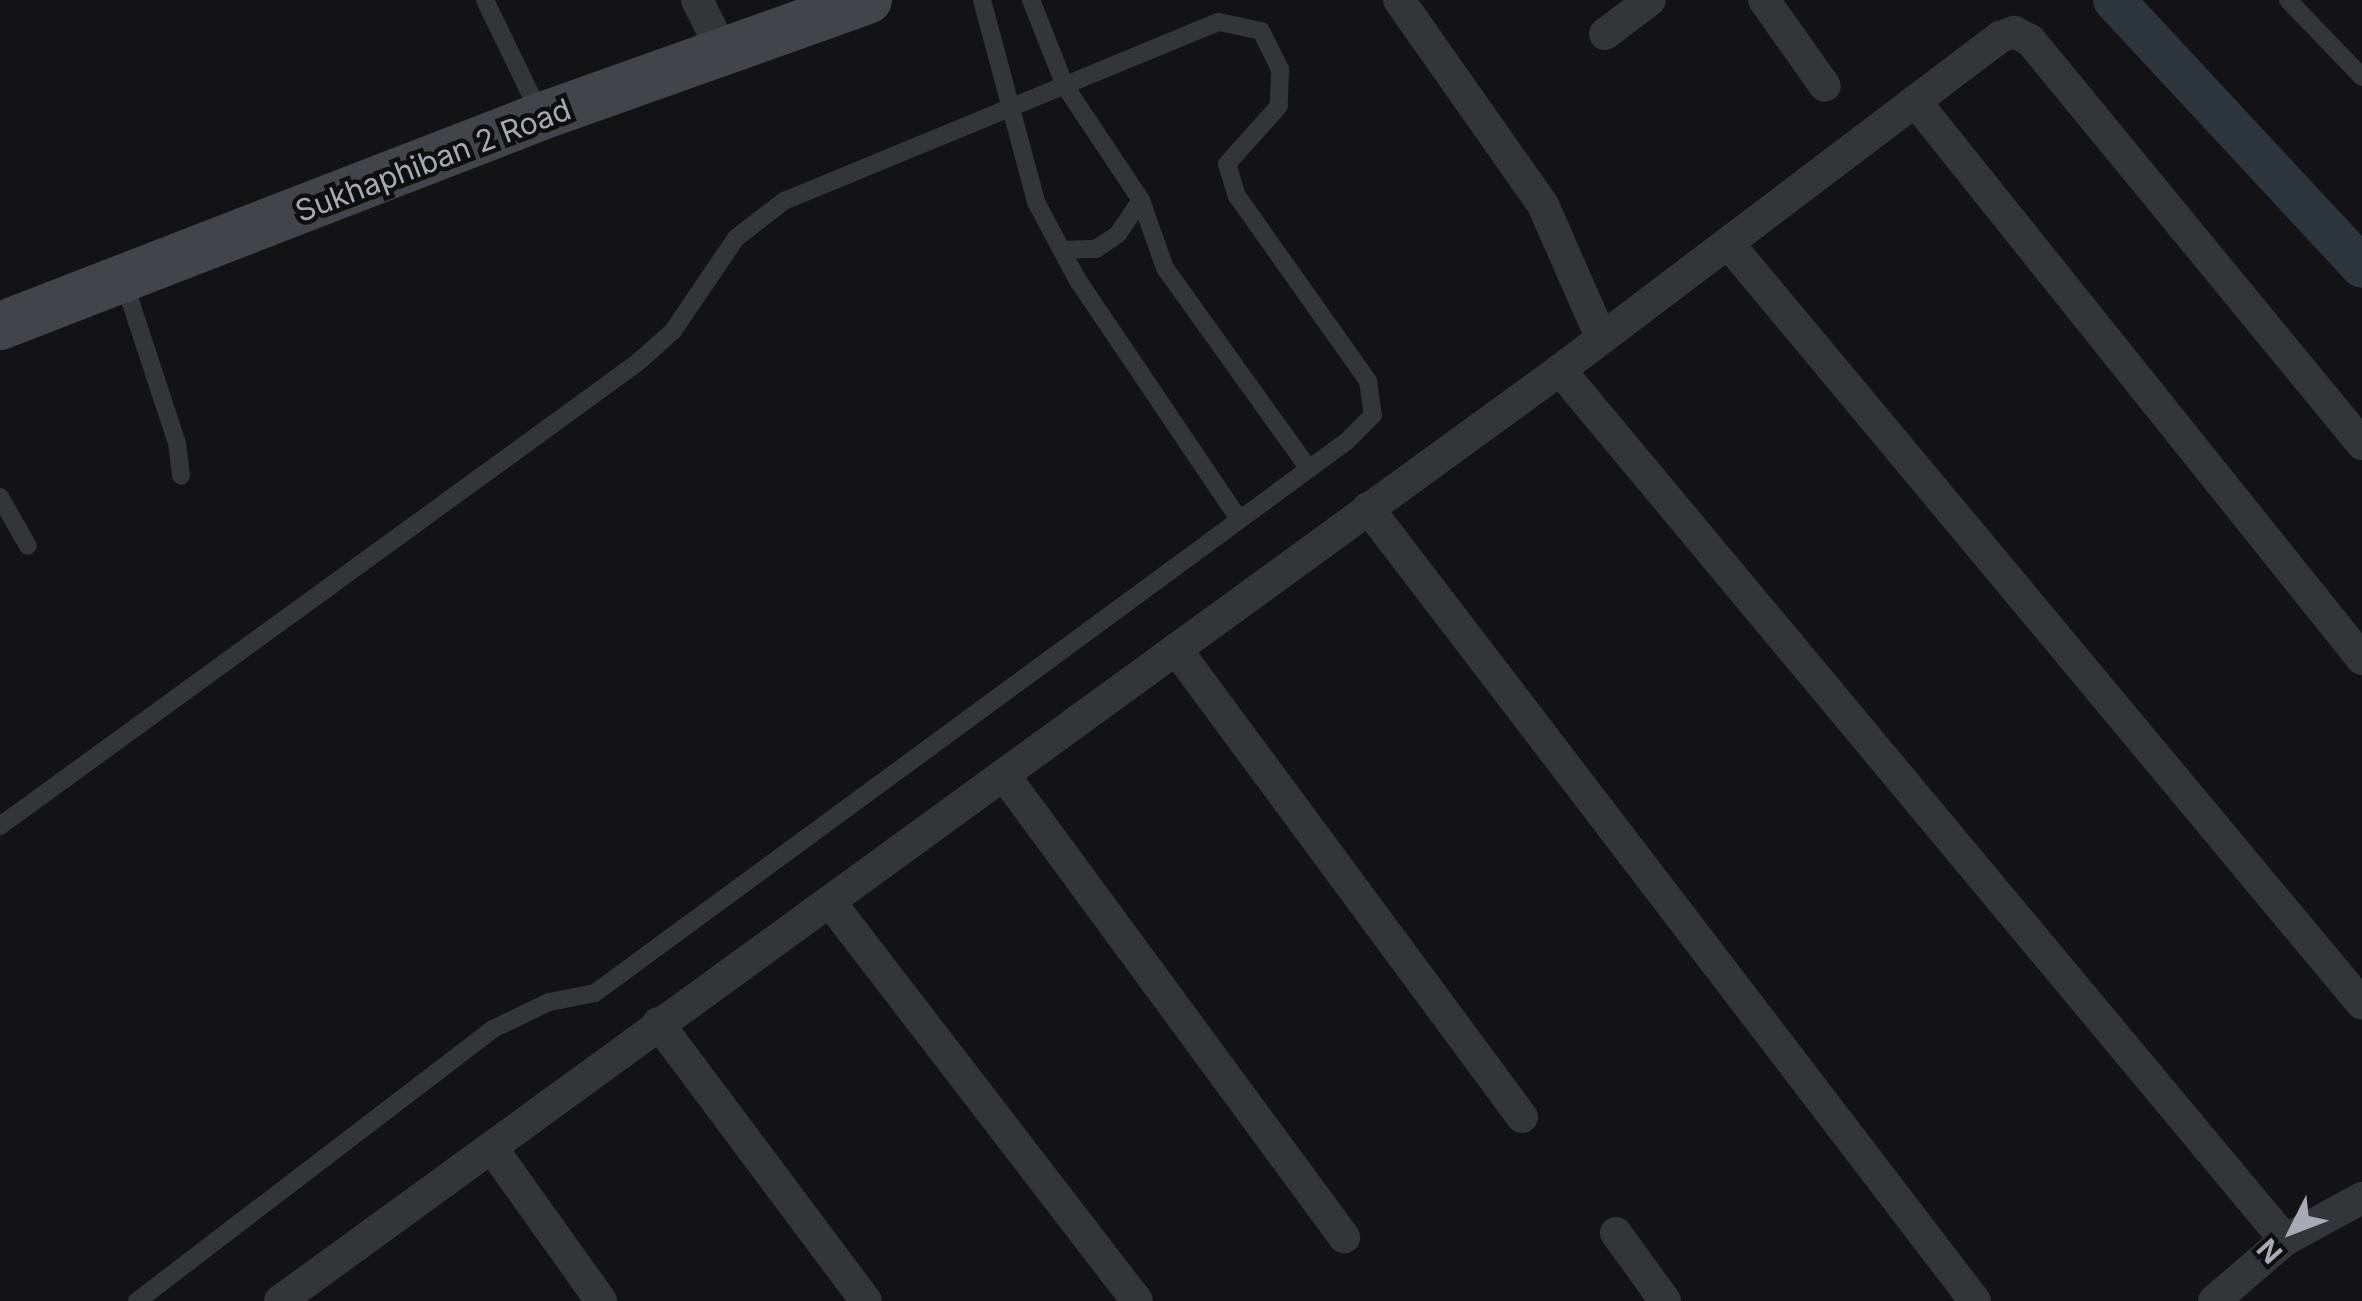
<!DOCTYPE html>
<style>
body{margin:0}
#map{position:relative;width:2362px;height:1301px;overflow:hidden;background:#131315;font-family:Inter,sans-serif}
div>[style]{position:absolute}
.canal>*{height:42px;margin:-21px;padding:0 21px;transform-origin:21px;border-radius:21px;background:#2d363c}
.lane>*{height:18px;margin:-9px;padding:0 9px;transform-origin:9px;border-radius:9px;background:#343539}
.street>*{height:32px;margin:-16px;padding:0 16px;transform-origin:16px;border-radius:16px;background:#343539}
.secondary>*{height:48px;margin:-24px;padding:0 24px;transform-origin:24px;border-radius:24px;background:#424449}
span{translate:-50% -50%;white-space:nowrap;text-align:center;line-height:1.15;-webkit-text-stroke:9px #0e0e0f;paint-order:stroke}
.street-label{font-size:30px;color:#a5aab4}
.north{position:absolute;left:2242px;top:1181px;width:100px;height:100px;-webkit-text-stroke:8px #0e0e0f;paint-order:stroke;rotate:228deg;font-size:28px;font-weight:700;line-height:40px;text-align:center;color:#a5aab4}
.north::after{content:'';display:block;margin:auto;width:35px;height:45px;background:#a5aab4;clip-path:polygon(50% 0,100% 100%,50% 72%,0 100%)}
</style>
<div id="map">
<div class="canal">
<div style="left:2114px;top:0;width:364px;rotate:47.1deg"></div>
</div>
<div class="lane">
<div style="left:485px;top:0;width:129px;rotate:64.2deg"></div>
<div style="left:982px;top:0;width:209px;rotate:75deg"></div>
<div style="left:1036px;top:202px;width:87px;rotate:62deg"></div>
<div style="left:1077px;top:279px;width:290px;rotate:56deg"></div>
<div style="left:1031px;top:0;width:92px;rotate:68.4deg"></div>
<div style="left:1065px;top:86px;width:137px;rotate:56.3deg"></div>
<div style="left:1141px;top:200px;width:72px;rotate:70.6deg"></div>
<div style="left:1165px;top:268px;width:247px;rotate:54.4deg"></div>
<div style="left:2288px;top:0;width:107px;rotate:46.1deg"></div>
<div style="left:1062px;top:250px;width:34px;rotate:-2deg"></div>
<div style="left:1096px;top:249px;width:27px;rotate:-34deg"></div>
<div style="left:1118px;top:234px;width:41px;rotate:-55.9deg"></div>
<div style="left:124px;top:282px;width:169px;rotate:71.8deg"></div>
<div style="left:177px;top:443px;width:33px;rotate:83deg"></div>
<div style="left:0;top:497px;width:56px;rotate:60.3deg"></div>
<div style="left:0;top:826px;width:787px;rotate:-36.01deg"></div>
<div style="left:637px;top:363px;width:48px;rotate:-41.6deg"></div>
<div style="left:673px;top:331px;width:112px;rotate:-55.9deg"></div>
<div style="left:736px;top:238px;width:61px;rotate:-37.6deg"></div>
<div style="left:784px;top:201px;width:470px;rotate:-22.4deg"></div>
<div style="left:1219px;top:22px;width:43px;rotate:12.1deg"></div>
<div style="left:1261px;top:31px;width:42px;rotate:63.4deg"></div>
<div style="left:1280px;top:69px;width:37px;rotate:92deg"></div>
<div style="left:1279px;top:106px;width:78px;rotate:131.9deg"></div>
<div style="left:1227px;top:164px;width:34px;rotate:73deg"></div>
<div style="left:1237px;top:196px;width:227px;rotate:54.7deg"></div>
<div style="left:1368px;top:381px;width:34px;rotate:82deg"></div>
<div style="left:1373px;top:415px;width:37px;rotate:135deg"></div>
<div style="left:1347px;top:441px;width:933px;rotate:143.72deg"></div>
<div style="left:595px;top:993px;width:47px;rotate:168.9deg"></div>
<div style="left:549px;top:1002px;width:62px;rotate:154.3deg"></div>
<div style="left:493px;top:1029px;width:448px;rotate:142.6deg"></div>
</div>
<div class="street">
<div style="left:697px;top:0;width:58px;rotate:63.4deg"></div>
<div style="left:1399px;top:0;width:251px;rotate:54.9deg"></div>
<div style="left:1543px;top:205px;width:144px;rotate:66.3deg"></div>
<div style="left:1764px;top:0;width:105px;rotate:54.7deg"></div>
<div style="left:1605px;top:34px;width:56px;rotate:-37.1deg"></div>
<div style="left:1915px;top:101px;width:715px;rotate:51.3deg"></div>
<div style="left:1728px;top:243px;width:990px;rotate:50.2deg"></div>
<div style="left:1560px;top:370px;width:1132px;rotate:50.19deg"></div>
<div style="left:1368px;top:508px;width:999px;rotate:52.57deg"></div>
<div style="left:1176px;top:649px;width:582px;rotate:53.52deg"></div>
<div style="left:1004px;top:775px;width:574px;rotate:53.65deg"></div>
<div style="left:830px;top:902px;width:503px;rotate:52.42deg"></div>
<div style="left:658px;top:1023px;width:347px;rotate:53.2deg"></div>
<div style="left:492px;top:1148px;width:188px;rotate:54.5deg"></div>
<div style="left:1616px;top:1233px;width:84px;rotate:54.2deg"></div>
<div style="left:280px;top:1301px;width:1583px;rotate:-36.03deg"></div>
<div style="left:1560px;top:370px;width:552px;rotate:-37.12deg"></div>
<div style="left:2000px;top:37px;width:15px;rotate:-20deg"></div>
<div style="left:2014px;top:32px;width:18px;rotate:27deg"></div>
<div style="left:2030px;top:40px;width:523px;rotate:50.59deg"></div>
<div style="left:2214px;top:1301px;width:94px;rotate:-40.7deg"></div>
<div style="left:2285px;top:1240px;width:88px;rotate:-28.6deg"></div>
</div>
<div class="secondary">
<div style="left:0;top:326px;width:581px;rotate:-21.18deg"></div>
<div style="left:542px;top:116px;width:346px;rotate:-19.6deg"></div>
</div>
<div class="street-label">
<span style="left:433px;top:160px;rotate:-21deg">Sukhaphiban 2 Road</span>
</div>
<div class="north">N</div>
</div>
